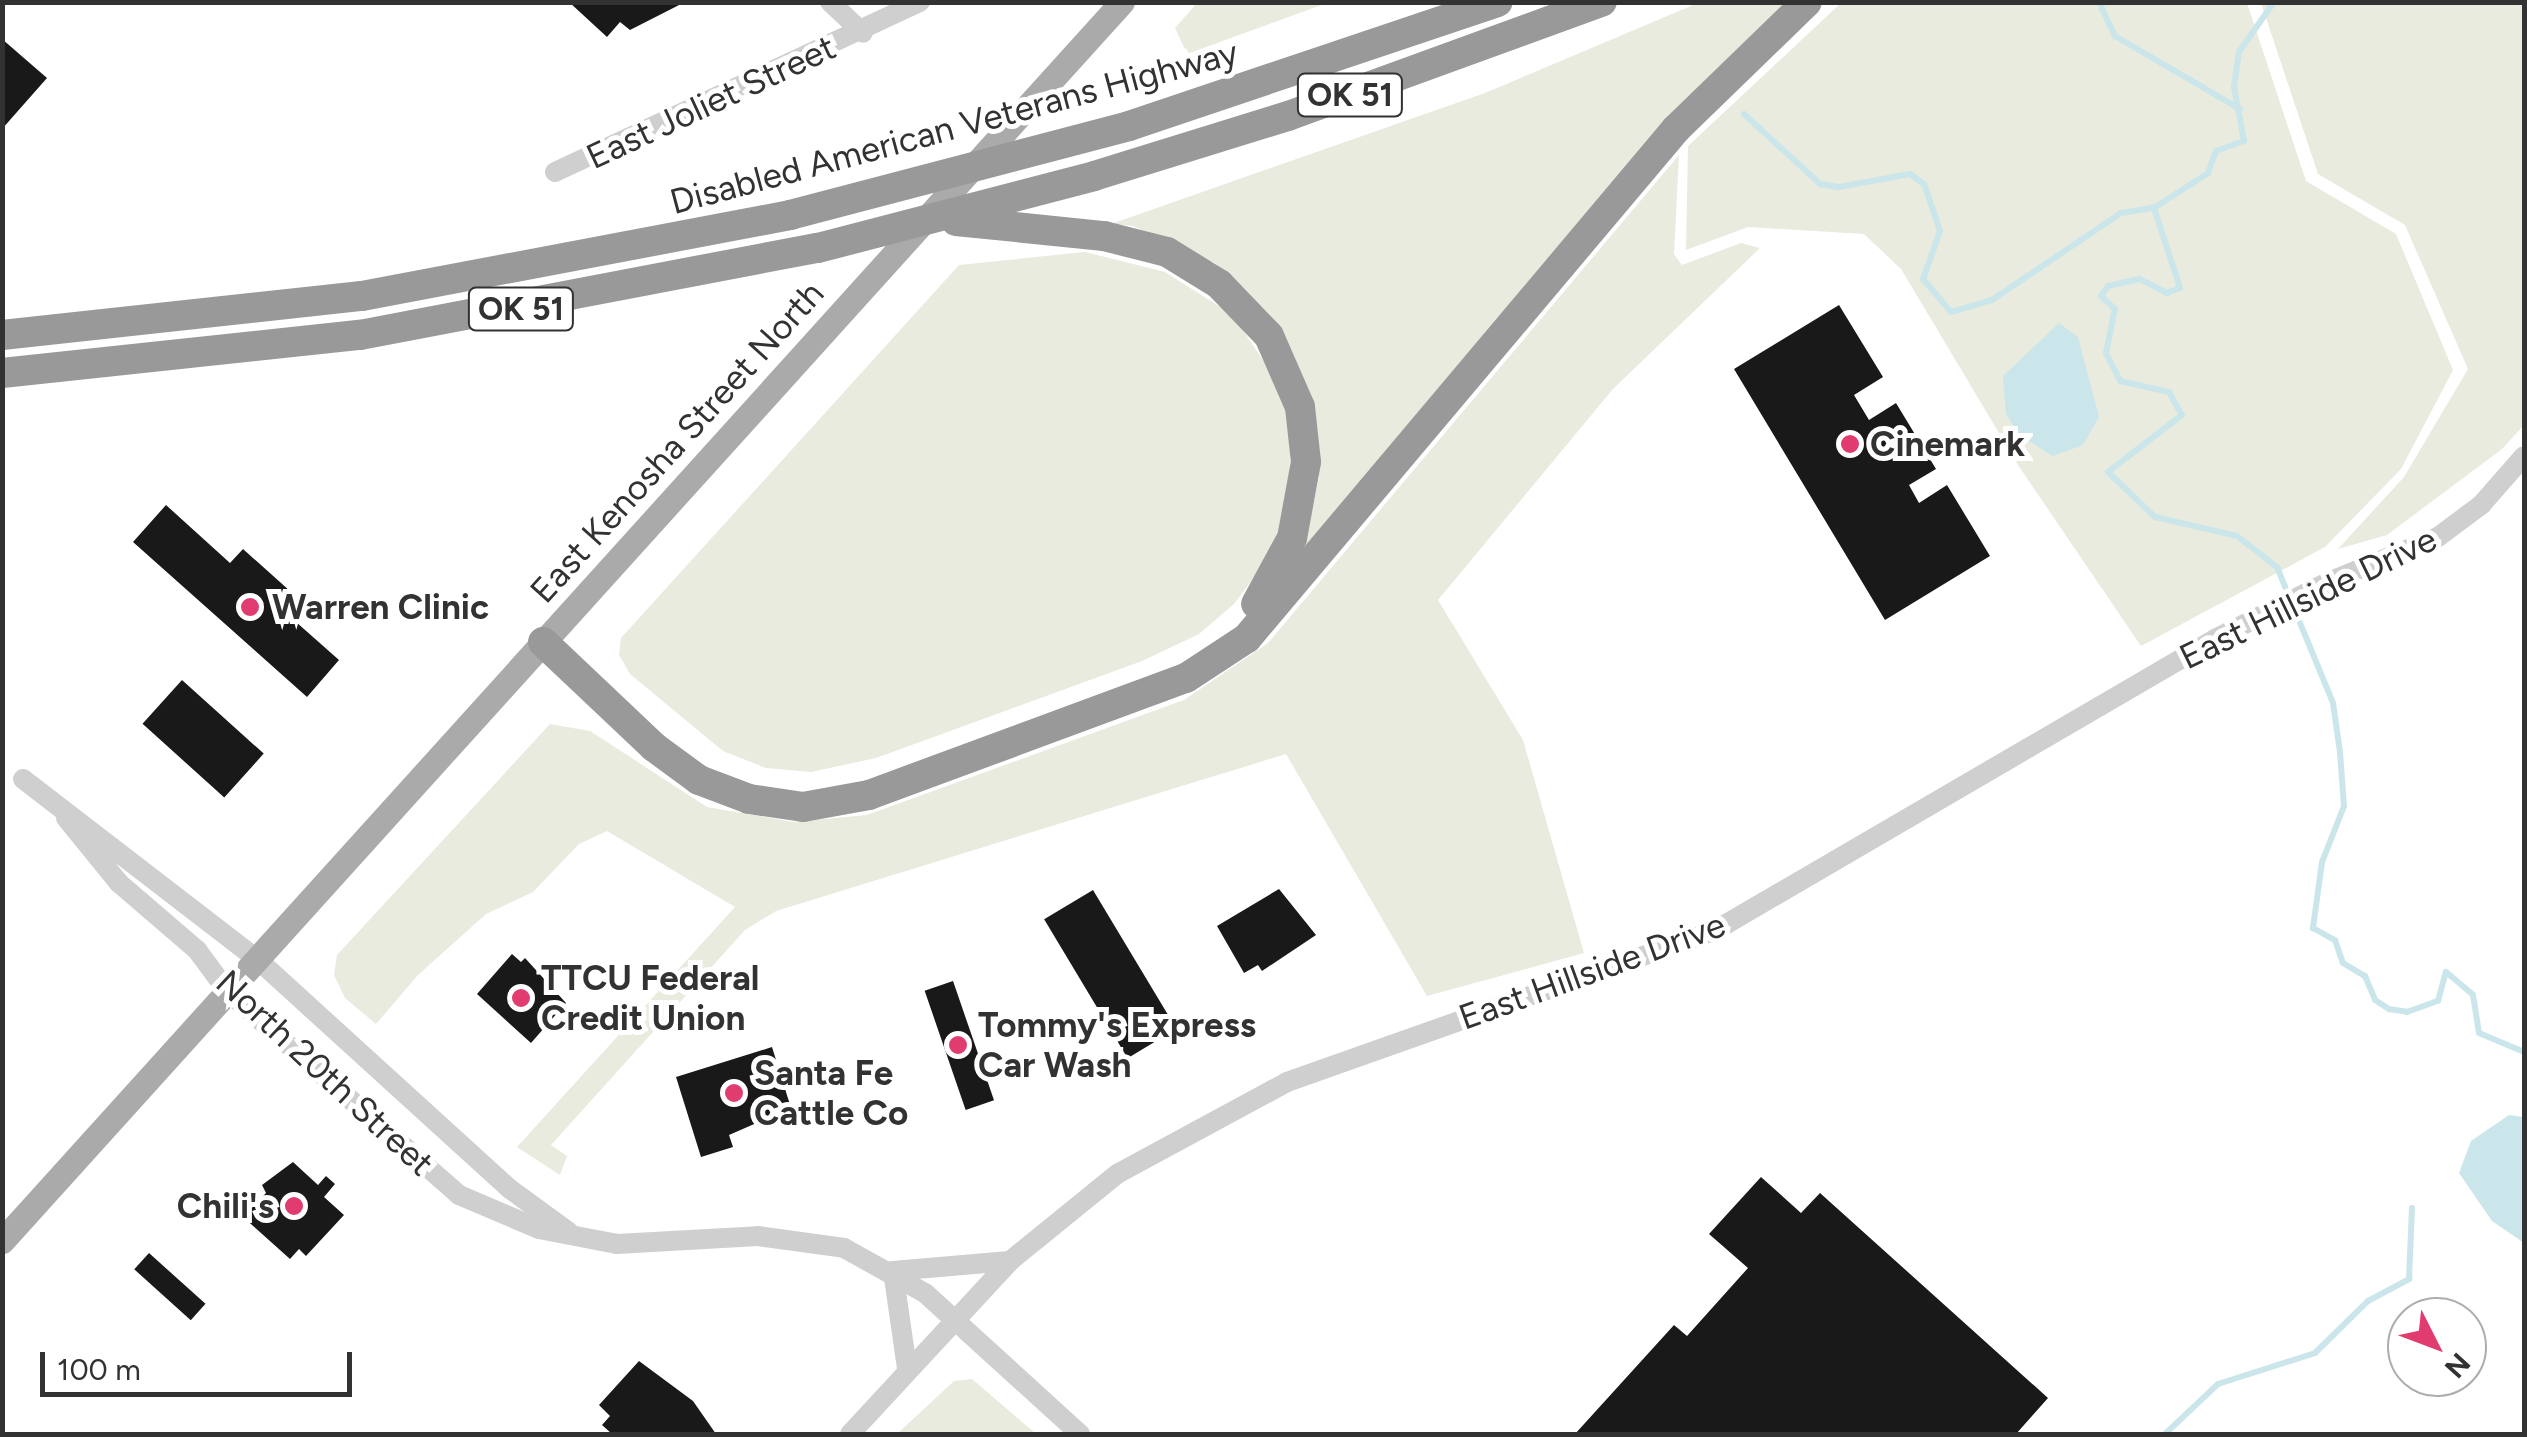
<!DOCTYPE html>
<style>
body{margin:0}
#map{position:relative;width:2527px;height:1437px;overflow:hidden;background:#fff;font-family:Figtree,sans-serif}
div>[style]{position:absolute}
.green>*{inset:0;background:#e8ebde}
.water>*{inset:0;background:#cbe6ea}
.stream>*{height:6px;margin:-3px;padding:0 3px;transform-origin:3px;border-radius:3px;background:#cbe6ea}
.building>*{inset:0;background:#191919;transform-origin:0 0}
.minor>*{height:20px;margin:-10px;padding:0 10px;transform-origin:10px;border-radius:10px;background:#cfcfcf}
.major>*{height:25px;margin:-12.5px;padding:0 12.5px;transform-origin:12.5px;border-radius:12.5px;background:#aaa}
.highway>*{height:30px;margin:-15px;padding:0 15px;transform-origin:15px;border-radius:15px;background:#999}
.dots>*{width:28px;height:28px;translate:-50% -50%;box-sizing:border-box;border:5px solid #fff;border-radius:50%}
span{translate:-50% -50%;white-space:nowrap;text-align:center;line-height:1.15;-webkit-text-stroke:10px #fff;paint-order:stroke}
.shield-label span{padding:2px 8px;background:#fff;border:2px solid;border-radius:8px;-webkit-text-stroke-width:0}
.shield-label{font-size:32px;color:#323232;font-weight:700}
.street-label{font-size:35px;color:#323232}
.poi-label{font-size:35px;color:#323232;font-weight:700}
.left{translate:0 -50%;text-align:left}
.right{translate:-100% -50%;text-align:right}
.frame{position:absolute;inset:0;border:5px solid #323232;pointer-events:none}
.north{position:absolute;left:2387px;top:1297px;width:100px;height:100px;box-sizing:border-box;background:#fff;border:2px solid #adadad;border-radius:50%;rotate:132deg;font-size:28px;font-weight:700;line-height:40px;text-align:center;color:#323232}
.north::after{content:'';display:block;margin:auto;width:35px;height:45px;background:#e03c6f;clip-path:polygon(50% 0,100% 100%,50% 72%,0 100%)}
.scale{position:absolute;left:40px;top:1352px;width:312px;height:45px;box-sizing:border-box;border:5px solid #323232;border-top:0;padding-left:12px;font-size:30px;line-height:35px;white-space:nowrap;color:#323232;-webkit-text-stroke:8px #fff;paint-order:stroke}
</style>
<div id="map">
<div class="green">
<div style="clip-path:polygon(1197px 3px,1197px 2px,1327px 3px,1187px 54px,1175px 28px)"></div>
<div style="clip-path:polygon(1698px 3px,1794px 3px,1313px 550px,1305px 544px,1319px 478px,1317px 427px,1282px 329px,1215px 263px,1133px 226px,1111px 224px,1485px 93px)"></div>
<div style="clip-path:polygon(1841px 3px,2247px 3px,2306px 181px,2396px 234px,2453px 370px,2401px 469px,2325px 547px,2141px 646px,2020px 468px,1901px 269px,1864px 234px,1748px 227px,1686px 250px,1688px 146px)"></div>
<div style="clip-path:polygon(2261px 3px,2524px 3px,2524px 425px,2502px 449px,2387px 535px,2338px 549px,2404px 477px,2468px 369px,2405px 225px,2318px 174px)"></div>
<div style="clip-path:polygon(1679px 155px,1674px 254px,1682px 265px,1741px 243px,1760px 248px,1613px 389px,1438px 600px,1523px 740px,1584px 953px,1427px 996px,1286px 754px,776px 911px,745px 930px,551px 1145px,567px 1156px,560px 1175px,517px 1147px,735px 907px,607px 831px,579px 844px,533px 892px,486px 914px,418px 975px,376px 1024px,345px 998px,334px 975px,337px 955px,550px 724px,590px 731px,707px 807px,793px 822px,867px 815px,1184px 700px,1268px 643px)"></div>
<div style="clip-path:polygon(1085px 252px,1165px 272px,1233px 315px,1274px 377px,1291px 423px,1289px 488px,1273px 552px,1234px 604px,1199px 634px,1142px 661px,876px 758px,811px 772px,766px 768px,723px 751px,630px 674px,619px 655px,621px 638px,959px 265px)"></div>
<div style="clip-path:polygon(972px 1379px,1036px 1434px,897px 1434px,954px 1381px)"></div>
</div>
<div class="water">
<div style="clip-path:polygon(2059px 323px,2078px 337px,2099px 417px,2083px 445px,2053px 456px,2019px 435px,2006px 414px,2003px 376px)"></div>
<div style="clip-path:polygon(2509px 1115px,2524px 1117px,2524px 1243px,2492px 1221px,2459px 1173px,2471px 1141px)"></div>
</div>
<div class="stream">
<div style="left:2099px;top:2px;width:38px;rotate:65deg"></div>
<div style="left:2115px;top:36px;width:145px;rotate:30.3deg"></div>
<div style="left:1744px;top:114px;width:103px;rotate:42.6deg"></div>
<div style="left:1820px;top:184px;width:19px;rotate:9deg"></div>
<div style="left:1839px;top:187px;width:72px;rotate:-10.4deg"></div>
<div style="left:1910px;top:174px;width:17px;rotate:36deg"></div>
<div style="left:1924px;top:184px;width:50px;rotate:71.2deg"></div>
<div style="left:1940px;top:231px;width:51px;rotate:109.5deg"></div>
<div style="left:1923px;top:279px;width:43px;rotate:49.7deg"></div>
<div style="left:1951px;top:312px;width:43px;rotate:-16.3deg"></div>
<div style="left:1992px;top:300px;width:156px;rotate:-34deg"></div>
<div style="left:2121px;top:213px;width:33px;rotate:-9deg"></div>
<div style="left:2154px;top:208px;width:84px;rotate:72deg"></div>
<div style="left:2180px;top:288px;width:14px;rotate:159deg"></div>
<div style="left:2167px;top:293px;width:31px;rotate:-153deg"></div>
<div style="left:2139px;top:279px;width:32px;rotate:167deg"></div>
<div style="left:2108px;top:286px;width:12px;rotate:125deg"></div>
<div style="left:2101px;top:296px;width:19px;rotate:43deg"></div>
<div style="left:2115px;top:309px;width:45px;rotate:101.6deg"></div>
<div style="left:2106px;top:353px;width:31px;rotate:63deg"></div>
<div style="left:2120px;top:381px;width:50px;rotate:12.7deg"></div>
<div style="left:2169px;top:392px;width:26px;rotate:61deg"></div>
<div style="left:2182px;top:415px;width:93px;rotate:142.4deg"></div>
<div style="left:2108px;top:472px;width:65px;rotate:43.8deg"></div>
<div style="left:2155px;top:517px;width:84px;rotate:13deg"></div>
<div style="left:2237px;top:536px;width:51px;rotate:37.8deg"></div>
<div style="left:2277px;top:567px;width:147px;rotate:67.6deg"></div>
<div style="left:2333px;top:703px;width:49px;rotate:81.9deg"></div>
<div style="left:2340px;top:752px;width:54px;rotate:85.8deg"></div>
<div style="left:2344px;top:806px;width:60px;rotate:111.4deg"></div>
<div style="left:2322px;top:862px;width:67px;rotate:97.8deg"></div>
<div style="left:2313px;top:928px;width:25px;rotate:29deg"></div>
<div style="left:2335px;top:940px;width:24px;rotate:71deg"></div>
<div style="left:2343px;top:963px;width:26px;rotate:31deg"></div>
<div style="left:2365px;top:976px;width:26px;rotate:67deg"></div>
<div style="left:2375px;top:1000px;width:17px;rotate:33deg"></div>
<div style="left:2389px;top:1009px;width:18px;rotate:9deg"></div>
<div style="left:2407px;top:1012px;width:33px;rotate:-20deg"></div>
<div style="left:2438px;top:1001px;width:30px;rotate:-75deg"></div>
<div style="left:2446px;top:972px;width:35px;rotate:40deg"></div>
<div style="left:2473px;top:995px;width:38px;rotate:81deg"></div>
<div style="left:2479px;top:1033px;width:49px;rotate:22.9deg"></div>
<div style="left:2154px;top:208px;width:64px;rotate:-32.9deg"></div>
<div style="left:2208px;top:173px;width:23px;rotate:-70deg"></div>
<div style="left:2216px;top:151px;width:30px;rotate:-20deg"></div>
<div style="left:2244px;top:141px;width:55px;rotate:-100.5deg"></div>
<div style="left:2234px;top:87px;width:35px;rotate:-82deg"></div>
<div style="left:2239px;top:52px;width:61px;rotate:-55deg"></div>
<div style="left:2165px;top:1434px;width:73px;rotate:-43.3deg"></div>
<div style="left:2218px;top:1384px;width:102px;rotate:-17.7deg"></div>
<div style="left:2315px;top:1353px;width:74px;rotate:-44.5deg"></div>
<div style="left:2368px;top:1301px;width:47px;rotate:-28.2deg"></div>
<div style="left:2409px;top:1279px;width:71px;rotate:-87.6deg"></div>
</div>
<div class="building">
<div style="clip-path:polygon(569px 2px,685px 2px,630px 30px,620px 22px,607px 37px)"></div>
<div style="clip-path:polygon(2px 39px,47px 78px,2px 129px)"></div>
<div style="clip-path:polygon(1839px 305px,1883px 377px,1854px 395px,1869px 420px,1896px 403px,1936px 469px,1909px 485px,1919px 503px,1947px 485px,1990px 556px,1885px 620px,1734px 369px)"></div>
<div style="clip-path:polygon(166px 505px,230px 563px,243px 549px,300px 600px,287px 614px,339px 660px,307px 697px,133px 542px)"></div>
<div style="left:182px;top:680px;width:110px;height:59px;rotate:42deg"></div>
<div style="clip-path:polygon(1279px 889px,1316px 935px,1262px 971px,1258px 965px,1244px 973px,1217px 926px)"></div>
<div style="left:1093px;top:890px;width:162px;height:57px;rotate:59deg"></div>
<div style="clip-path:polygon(512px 954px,521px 962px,525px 958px,566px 1003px,531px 1043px,477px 994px)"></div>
<div style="left:953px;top:981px;width:126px;height:30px;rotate:71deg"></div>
<div style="clip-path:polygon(772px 1047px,791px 1108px,729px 1135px,733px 1147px,701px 1157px,676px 1077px)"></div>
<div style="clip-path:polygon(293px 1162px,318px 1185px,326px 1176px,335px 1184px,324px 1197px,344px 1215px,306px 1256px,299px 1249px,290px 1259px,243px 1217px,266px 1193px,262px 1185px)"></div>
<div style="clip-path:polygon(1761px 1177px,1801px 1213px,1820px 1193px,2048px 1398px,2016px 1434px,1575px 1434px,1674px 1325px,1687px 1336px,1748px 1268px,1709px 1234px)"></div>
<div style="left:149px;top:1253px;width:76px;height:22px;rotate:42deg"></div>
<div style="clip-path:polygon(639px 1361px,693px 1401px,716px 1434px,612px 1434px,602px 1425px,610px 1416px,599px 1405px)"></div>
</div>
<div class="minor">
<div style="left:830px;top:2px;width:45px;rotate:43.2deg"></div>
<div style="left:555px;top:172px;width:403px;rotate:-25deg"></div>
<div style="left:23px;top:779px;width:295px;rotate:37.6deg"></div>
<div style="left:257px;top:959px;width:342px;rotate:42.3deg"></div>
<div style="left:510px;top:1189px;width:73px;rotate:36.1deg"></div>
<div style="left:66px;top:818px;width:84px;rotate:50.8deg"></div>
<div style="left:119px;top:883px;width:103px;rotate:40.7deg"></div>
<div style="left:197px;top:950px;width:52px;rotate:53.6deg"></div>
<div style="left:228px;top:992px;width:308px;rotate:41.3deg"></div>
<div style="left:459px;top:1195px;width:87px;rotate:23deg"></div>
<div style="left:539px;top:1229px;width:79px;rotate:10.9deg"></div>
<div style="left:617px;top:1244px;width:141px;rotate:-3.2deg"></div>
<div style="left:758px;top:1236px;width:87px;rotate:7.9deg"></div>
<div style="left:844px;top:1248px;width:93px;rotate:29.1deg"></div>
<div style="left:925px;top:1293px;width:210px;rotate:42.3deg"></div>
<div style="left:893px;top:1271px;width:117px;rotate:-4.9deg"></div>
<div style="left:893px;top:1271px;width:98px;rotate:81.8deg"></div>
<div style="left:850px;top:1434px;width:236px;rotate:-47.2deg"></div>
<div style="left:1010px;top:1261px;width:138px;rotate:-39.1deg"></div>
<div style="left:1117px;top:1174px;width:193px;rotate:-28.4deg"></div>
<div style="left:1287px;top:1082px;width:455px;rotate:-19.5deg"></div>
<div style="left:1716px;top:930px;width:578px;rotate:-30.25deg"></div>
<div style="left:2215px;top:639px;width:124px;rotate:-26.8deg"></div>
<div style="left:2326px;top:583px;width:121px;rotate:-22.3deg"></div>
<div style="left:2438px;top:537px;width:54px;rotate:-36.7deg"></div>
<div style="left:2481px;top:505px;width:65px;rotate:-48.7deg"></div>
</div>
<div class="major">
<div style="left:2px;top:1241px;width:1670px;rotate:-47.89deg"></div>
</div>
<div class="highway">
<div style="left:956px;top:221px;width:149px;rotate:5.8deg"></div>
<div style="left:1104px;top:236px;width:65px;rotate:14.3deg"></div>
<div style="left:1167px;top:252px;width:61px;rotate:31.6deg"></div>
<div style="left:1219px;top:284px;width:72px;rotate:46.1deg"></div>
<div style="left:1269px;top:336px;width:77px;rotate:66.4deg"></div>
<div style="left:1300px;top:407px;width:55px;rotate:83.8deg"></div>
<div style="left:1306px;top:462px;width:77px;rotate:100.4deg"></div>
<div style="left:1292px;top:538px;width:75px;rotate:118.6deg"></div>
<div style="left:2px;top:335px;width:362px;rotate:-6.2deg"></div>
<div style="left:362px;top:296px;width:436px;rotate:-10.7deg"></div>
<div style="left:790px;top:215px;width:350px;rotate:-14.7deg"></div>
<div style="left:1129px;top:126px;width:389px;rotate:-18.6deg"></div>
<div style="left:2px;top:373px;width:360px;rotate:-6.1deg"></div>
<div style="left:360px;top:335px;width:466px;rotate:-10.8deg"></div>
<div style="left:818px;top:248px;width:285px;rotate:-14.6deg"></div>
<div style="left:1094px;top:176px;width:203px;rotate:-17.2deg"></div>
<div style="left:1288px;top:116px;width:334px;rotate:-20deg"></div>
<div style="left:543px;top:642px;width:153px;rotate:43.4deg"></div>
<div style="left:654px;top:747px;width:56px;rotate:36.3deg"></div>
<div style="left:699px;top:780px;width:53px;rotate:20.8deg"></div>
<div style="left:749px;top:799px;width:55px;rotate:8.4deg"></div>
<div style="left:803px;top:807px;width:67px;rotate:-10.3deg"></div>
<div style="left:869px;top:795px;width:338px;rotate:-20.3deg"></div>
<div style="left:1186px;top:678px;width:73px;rotate:-33.3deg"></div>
<div style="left:1247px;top:638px;width:666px;rotate:-49.87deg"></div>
<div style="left:1676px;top:129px;width:182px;rotate:-44.1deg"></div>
</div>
<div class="dots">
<div style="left:1850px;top:444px;background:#e03c6f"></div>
<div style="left:250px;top:607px;background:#e03c6f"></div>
<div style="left:521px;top:998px;background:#e03c6f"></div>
<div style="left:958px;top:1045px;background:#e03c6f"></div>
<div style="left:734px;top:1093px;background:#e03c6f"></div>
<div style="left:294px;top:1206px;background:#e03c6f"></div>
</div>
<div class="shield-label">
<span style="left:1350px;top:95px">OK 51</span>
<span style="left:521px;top:309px">OK 51</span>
</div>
<div class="street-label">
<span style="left:711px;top:102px;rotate:-25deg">East Joliet Street</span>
<span style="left:954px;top:127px;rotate:-15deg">Disabled American Veterans Highway</span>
<span style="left:677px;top:442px;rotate:-48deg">East Kenosha Street North</span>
<span style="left:2308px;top:598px;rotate:-26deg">East Hillside Drive</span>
<span style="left:1592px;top:971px;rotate:-20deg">East Hillside Drive</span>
<span style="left:325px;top:1073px;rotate:43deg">North 20th Street</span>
</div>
<div class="poi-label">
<span class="left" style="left:1870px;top:444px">Cinemark</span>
<span class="left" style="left:272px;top:607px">Warren Clinic</span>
<span class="left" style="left:541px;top:998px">TTCU Federal<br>Credit Union</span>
<span class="left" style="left:978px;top:1045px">Tommy's Express<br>Car Wash</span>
<span class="left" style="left:754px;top:1093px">Santa Fe<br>Cattle Co</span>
<span class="right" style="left:274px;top:1206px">Chili's</span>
</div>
<div class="frame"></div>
<div class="north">N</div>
<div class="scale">100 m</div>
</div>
